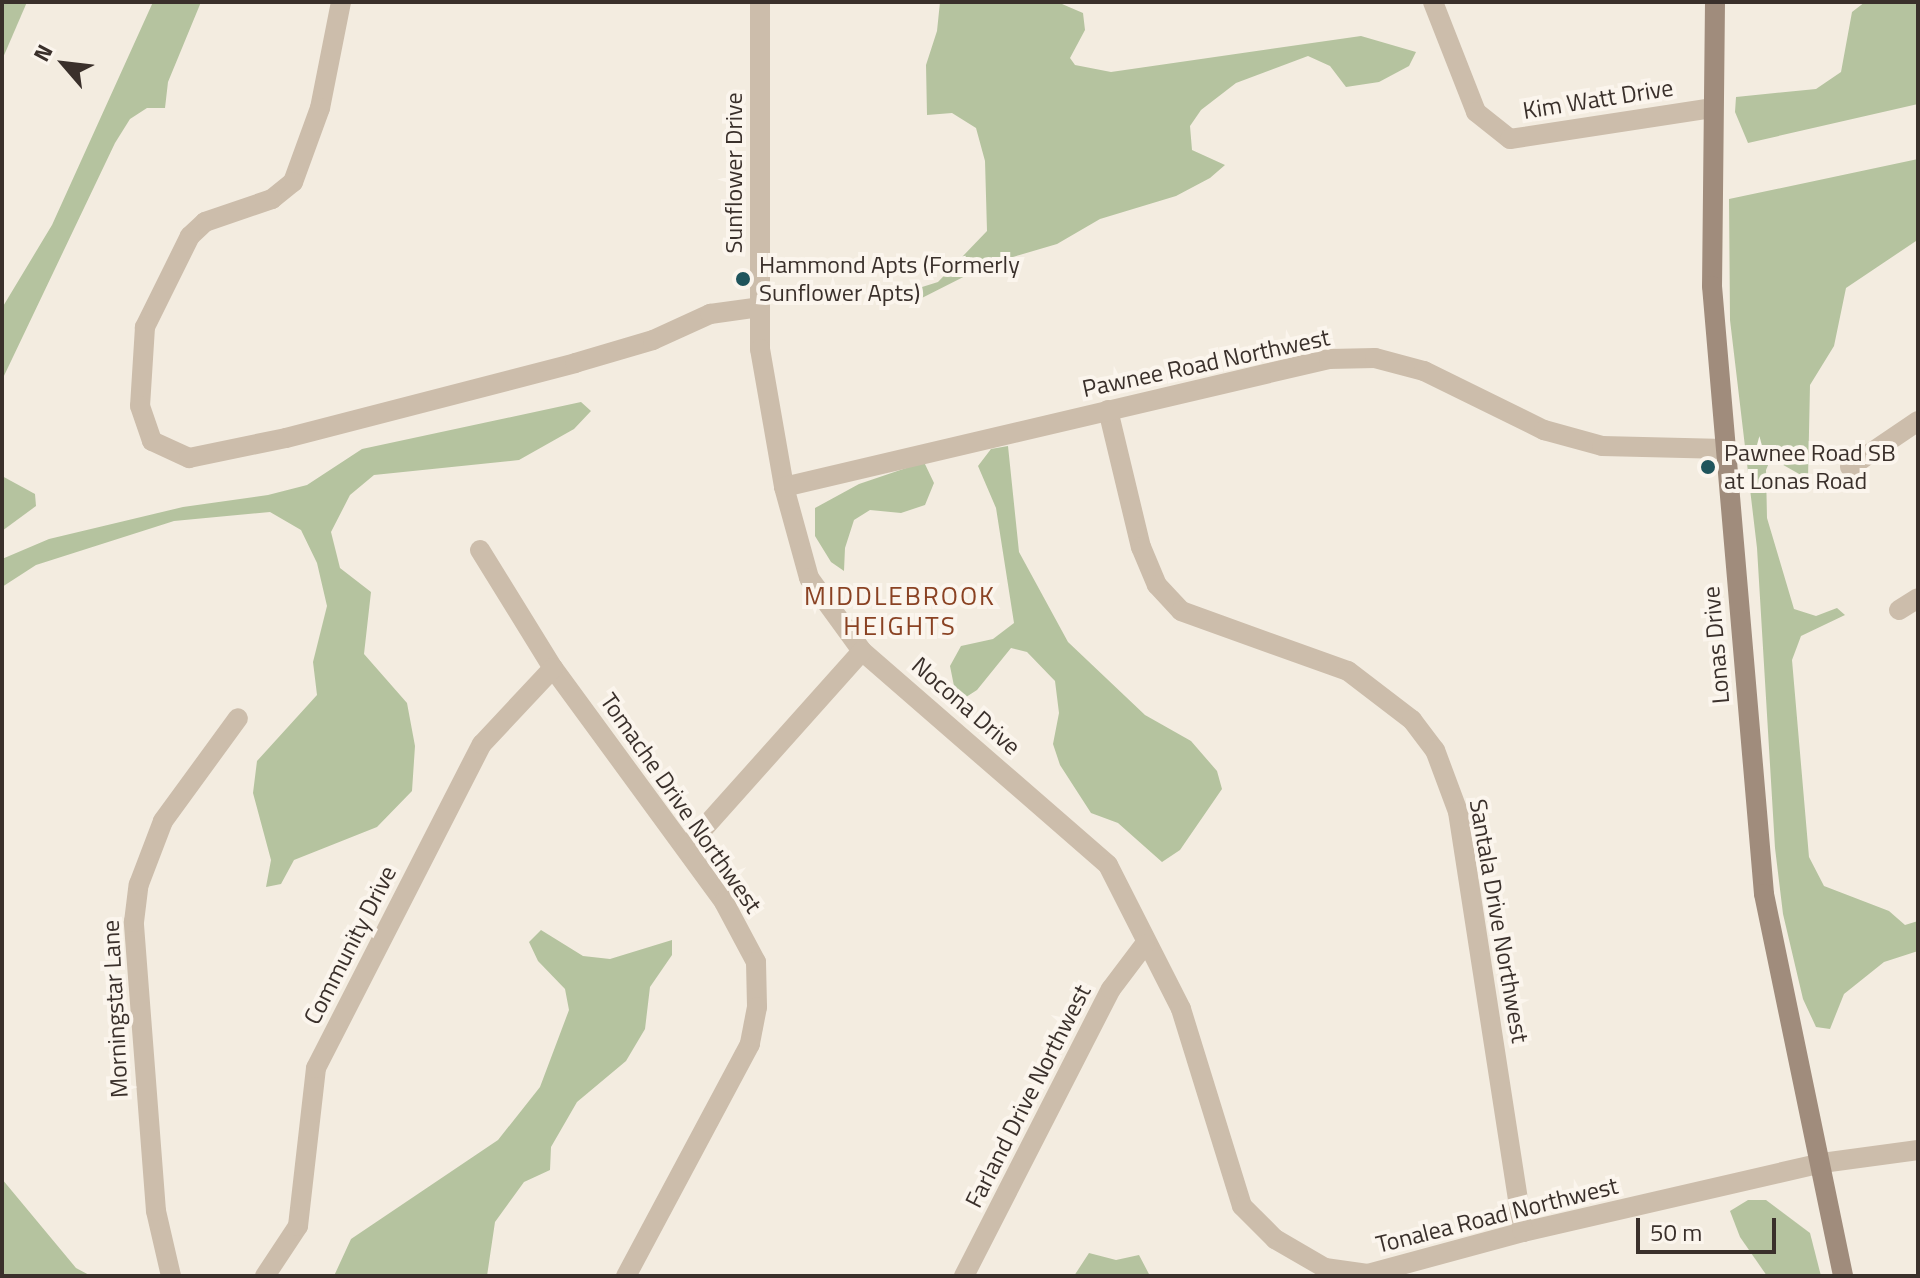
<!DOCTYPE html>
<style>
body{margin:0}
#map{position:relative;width:1920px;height:1278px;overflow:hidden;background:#f3ece0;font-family:"Titillium Web",sans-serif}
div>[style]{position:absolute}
.green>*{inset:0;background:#b5c39f}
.street>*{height:20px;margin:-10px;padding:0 10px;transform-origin:10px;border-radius:10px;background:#ccbdab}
.secondary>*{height:20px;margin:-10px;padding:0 10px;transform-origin:10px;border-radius:10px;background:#a08c7c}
.dots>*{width:22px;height:22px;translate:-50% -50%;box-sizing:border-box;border:4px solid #fbf5ed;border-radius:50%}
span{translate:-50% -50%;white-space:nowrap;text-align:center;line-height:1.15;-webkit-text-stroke:8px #fbf5ed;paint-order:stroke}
.street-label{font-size:24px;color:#3a302b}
.poi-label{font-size:24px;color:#3a302b}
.left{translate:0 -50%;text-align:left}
.neighbourhood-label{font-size:26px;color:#8a4223;letter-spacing:2px}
.frame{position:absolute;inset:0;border:4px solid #3a302b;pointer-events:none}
.north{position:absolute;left:24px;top:24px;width:80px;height:80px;-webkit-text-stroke:6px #fbf5ed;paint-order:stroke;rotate:298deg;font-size:22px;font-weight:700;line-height:32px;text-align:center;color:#3a302b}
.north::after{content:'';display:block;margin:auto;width:28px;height:36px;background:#3a302b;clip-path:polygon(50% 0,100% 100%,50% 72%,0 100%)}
.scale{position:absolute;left:1636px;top:1218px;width:140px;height:36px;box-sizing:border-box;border:4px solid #3a302b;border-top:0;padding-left:10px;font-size:24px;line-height:28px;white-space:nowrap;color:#3a302b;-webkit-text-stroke:6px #fbf5ed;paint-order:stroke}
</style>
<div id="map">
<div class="green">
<div style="clip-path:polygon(2px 2px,27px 2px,2px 60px)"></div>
<div style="clip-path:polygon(153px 2px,201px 2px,168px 82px,165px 108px,147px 108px,130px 119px,115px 143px,2px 380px,2px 308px,52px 225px)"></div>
<div style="clip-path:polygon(940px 2px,1062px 4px,1083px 13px,1085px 30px,1070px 58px,1075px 65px,1111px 72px,1361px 36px,1416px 52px,1409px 66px,1379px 82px,1346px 87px,1330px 66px,1308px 56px,1236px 83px,1201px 110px,1190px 126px,1192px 150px,1225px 165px,1210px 178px,1176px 196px,1100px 219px,1057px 244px,989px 264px,910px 304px,903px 293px,938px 282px,987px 231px,985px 161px,976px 128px,952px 113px,927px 115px,926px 65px,937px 31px)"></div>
<div style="clip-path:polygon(1865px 2px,1918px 2px,1918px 104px,1748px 143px,1735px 112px,1736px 97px,1816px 89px,1841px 72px,1852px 12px)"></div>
<div style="clip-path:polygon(1918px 159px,1916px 241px,1846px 288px,1834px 346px,1810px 385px,1808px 479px,1771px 458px,1766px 470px,1767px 518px,1794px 609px,1816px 616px,1837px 608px,1845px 615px,1801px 636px,1792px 660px,1809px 857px,1824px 886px,1889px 911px,1905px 925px,1918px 921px,1918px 951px,1884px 962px,1844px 994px,1830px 1029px,1816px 1027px,1803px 999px,1783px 914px,1775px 848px,1757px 548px,1730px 320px,1729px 199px)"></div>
<div style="clip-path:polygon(581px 402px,591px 411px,574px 429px,519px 460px,374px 475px,350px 495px,331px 532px,340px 568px,371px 592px,364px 654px,407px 703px,415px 746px,412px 791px,377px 827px,294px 860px,281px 884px,266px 887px,271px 860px,253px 793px,257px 761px,317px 695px,313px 662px,327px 606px,317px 563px,301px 530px,270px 512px,174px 521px,36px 565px,2px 587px,2px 559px,49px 539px,183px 507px,268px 495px,307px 485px,362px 449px)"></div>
<div style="clip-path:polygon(1008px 446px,1019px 552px,1068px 642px,1145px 715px,1191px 741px,1217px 771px,1222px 789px,1180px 850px,1162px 862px,1118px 823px,1091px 813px,1060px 765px,1053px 744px,1059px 713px,1055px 681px,1027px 652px,1011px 648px,977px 690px,963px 699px,954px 686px,950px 666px,961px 646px,993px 639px,1014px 623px,996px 508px,978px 466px,991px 449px)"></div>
<div style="clip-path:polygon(924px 462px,934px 483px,925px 505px,901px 513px,870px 510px,854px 520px,845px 548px,844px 571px,831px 562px,815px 536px,815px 508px,859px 484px)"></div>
<div style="clip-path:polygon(2px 476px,35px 494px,36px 506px,2px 531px)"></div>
<div style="clip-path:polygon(541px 930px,583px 956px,610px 959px,672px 940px,672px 955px,650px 987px,645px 1029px,626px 1061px,577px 1102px,551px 1147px,550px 1170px,524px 1182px,495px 1222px,487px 1276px,334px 1276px,351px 1239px,498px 1140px,540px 1087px,569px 1010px,565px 989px,538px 961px,529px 942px)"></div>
<div style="clip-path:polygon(2px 1179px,76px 1268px,91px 1276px,2px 1276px)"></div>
<div style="clip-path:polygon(1748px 1200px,1766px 1200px,1810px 1233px,1821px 1276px,1767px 1276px,1740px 1237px,1730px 1211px)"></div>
<div style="clip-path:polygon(1089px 1253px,1116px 1260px,1139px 1255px,1150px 1276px,1074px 1276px)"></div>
</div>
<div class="street">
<div style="left:341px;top:2px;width:108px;rotate:101.2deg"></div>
<div style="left:320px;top:108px;width:79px;rotate:110deg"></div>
<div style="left:293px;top:182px;width:27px;rotate:141deg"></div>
<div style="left:272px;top:199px;width:71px;rotate:161.1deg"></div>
<div style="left:205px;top:222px;width:21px;rotate:137deg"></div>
<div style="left:190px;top:236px;width:102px;rotate:116.3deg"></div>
<div style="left:145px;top:327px;width:79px;rotate:93.6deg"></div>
<div style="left:140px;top:406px;width:37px;rotate:71deg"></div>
<div style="left:152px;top:441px;width:41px;rotate:24.7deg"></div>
<div style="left:189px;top:458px;width:99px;rotate:-11.7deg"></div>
<div style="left:286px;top:438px;width:299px;rotate:-14.5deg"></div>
<div style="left:575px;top:363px;width:81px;rotate:-16.4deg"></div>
<div style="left:653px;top:340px;width:63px;rotate:-24.5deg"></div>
<div style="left:710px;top:314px;width:50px;rotate:-8deg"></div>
<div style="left:760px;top:2px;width:347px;rotate:90deg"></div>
<div style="left:760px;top:349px;width:140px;rotate:80.1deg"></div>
<div style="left:784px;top:487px;width:94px;rotate:74.6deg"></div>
<div style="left:809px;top:578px;width:90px;rotate:54deg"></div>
<div style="left:862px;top:651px;width:326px;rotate:41deg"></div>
<div style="left:1108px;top:865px;width:161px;rotate:63.1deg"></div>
<div style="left:1181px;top:1009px;width:206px;rotate:72.8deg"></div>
<div style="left:1242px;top:1206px;width:47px;rotate:45deg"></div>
<div style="left:1275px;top:1239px;width:58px;rotate:30.1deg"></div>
<div style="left:1325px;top:1268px;width:43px;rotate:7.9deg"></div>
<div style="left:1368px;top:1274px;width:161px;rotate:-15.2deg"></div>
<div style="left:1523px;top:1232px;width:307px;rotate:-13deg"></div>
<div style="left:1822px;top:1163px;width:97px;rotate:-7.7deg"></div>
<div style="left:1433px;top:2px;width:118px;rotate:68.6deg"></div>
<div style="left:1476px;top:112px;width:43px;rotate:38.5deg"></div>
<div style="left:1510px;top:139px;width:204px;rotate:-8.7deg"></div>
<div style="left:1108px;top:410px;width:141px;rotate:76.5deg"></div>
<div style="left:1141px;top:547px;width:41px;rotate:67.2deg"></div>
<div style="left:1157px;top:585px;width:35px;rotate:47deg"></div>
<div style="left:1181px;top:611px;width:177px;rotate:19.8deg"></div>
<div style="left:1348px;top:671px;width:81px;rotate:37.4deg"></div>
<div style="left:1412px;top:720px;width:38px;rotate:53deg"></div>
<div style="left:1435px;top:750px;width:66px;rotate:69.6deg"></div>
<div style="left:1458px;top:812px;width:425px;rotate:81.2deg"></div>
<div style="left:1850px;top:467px;width:82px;rotate:-34.1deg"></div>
<div style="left:784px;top:487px;width:560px;rotate:-13.22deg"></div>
<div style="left:1329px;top:359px;width:46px;rotate:-1.2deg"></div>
<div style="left:1375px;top:358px;width:51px;rotate:14.9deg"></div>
<div style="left:1424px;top:371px;width:134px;rotate:26.2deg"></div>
<div style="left:1544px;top:430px;width:60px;rotate:15.4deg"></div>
<div style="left:1602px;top:446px;width:123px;rotate:1.4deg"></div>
<div style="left:480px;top:550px;width:139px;rotate:58.3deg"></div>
<div style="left:553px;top:668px;width:290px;rotate:53.8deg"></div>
<div style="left:724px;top:902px;width:68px;rotate:61.9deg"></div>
<div style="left:756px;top:962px;width:45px;rotate:88.7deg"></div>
<div style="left:757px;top:1007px;width:38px;rotate:101deg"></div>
<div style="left:750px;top:1044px;width:263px;rotate:118.1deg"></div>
<div style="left:1899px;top:610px;width:22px;rotate:-32deg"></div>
<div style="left:686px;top:848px;width:264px;rotate:-48.2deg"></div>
<div style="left:171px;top:1276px;width:67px;rotate:-103deg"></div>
<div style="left:156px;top:1211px;width:290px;rotate:-94.4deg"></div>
<div style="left:134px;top:922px;width:38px;rotate:-83deg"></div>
<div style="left:139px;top:884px;width:67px;rotate:-69.1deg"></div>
<div style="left:163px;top:821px;width:127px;rotate:-53.9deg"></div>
<div style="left:265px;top:1276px;width:60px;rotate:-56.6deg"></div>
<div style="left:298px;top:1226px;width:159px;rotate:-83.5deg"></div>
<div style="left:316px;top:1068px;width:364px;rotate:-62.9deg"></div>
<div style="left:482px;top:744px;width:104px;rotate:-46.9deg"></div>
<div style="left:964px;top:1276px;width:322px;rotate:-62.9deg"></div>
<div style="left:1111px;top:989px;width:56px;rotate:-52.9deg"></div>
</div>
<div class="secondary">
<div style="left:1715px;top:2px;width:284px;rotate:90.6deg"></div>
<div style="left:1712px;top:286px;width:610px;rotate:85.11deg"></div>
<div style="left:1764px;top:894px;width:390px;rotate:78.3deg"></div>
</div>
<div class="dots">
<div style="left:743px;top:279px;background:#1f545c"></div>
<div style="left:1708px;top:467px;background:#1f545c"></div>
</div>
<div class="street-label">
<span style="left:1598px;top:99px;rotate:-9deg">Kim Watt Drive</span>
<span style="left:734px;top:173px;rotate:-90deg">Sunflower Drive</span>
<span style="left:1206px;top:363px;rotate:-12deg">Pawnee Road Northwest</span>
<span style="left:1716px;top:645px;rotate:-95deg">Lonas Drive</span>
<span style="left:966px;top:706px;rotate:41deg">Nocona Drive</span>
<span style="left:681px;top:803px;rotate:55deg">Tomache Drive Northwest</span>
<span style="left:1499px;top:921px;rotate:80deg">Santala Drive Northwest</span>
<span style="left:350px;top:945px;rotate:-63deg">Community Drive</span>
<span style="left:115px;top:1009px;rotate:-93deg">Morningstar Lane</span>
<span style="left:1028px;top:1096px;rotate:-63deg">Farland Drive Northwest</span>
<span style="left:1497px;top:1215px;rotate:-14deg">Tonalea Road Northwest</span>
</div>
<div class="poi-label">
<span class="left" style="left:759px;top:279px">Hammond Apts (Formerly<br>Sunflower Apts)</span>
<span class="left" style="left:1724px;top:467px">Pawnee Road SB<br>at Lonas Road</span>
</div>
<div class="neighbourhood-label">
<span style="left:900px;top:611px">MIDDLEBROOK<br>HEIGHTS</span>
</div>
<div class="frame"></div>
<div class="north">N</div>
<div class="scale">50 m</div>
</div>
